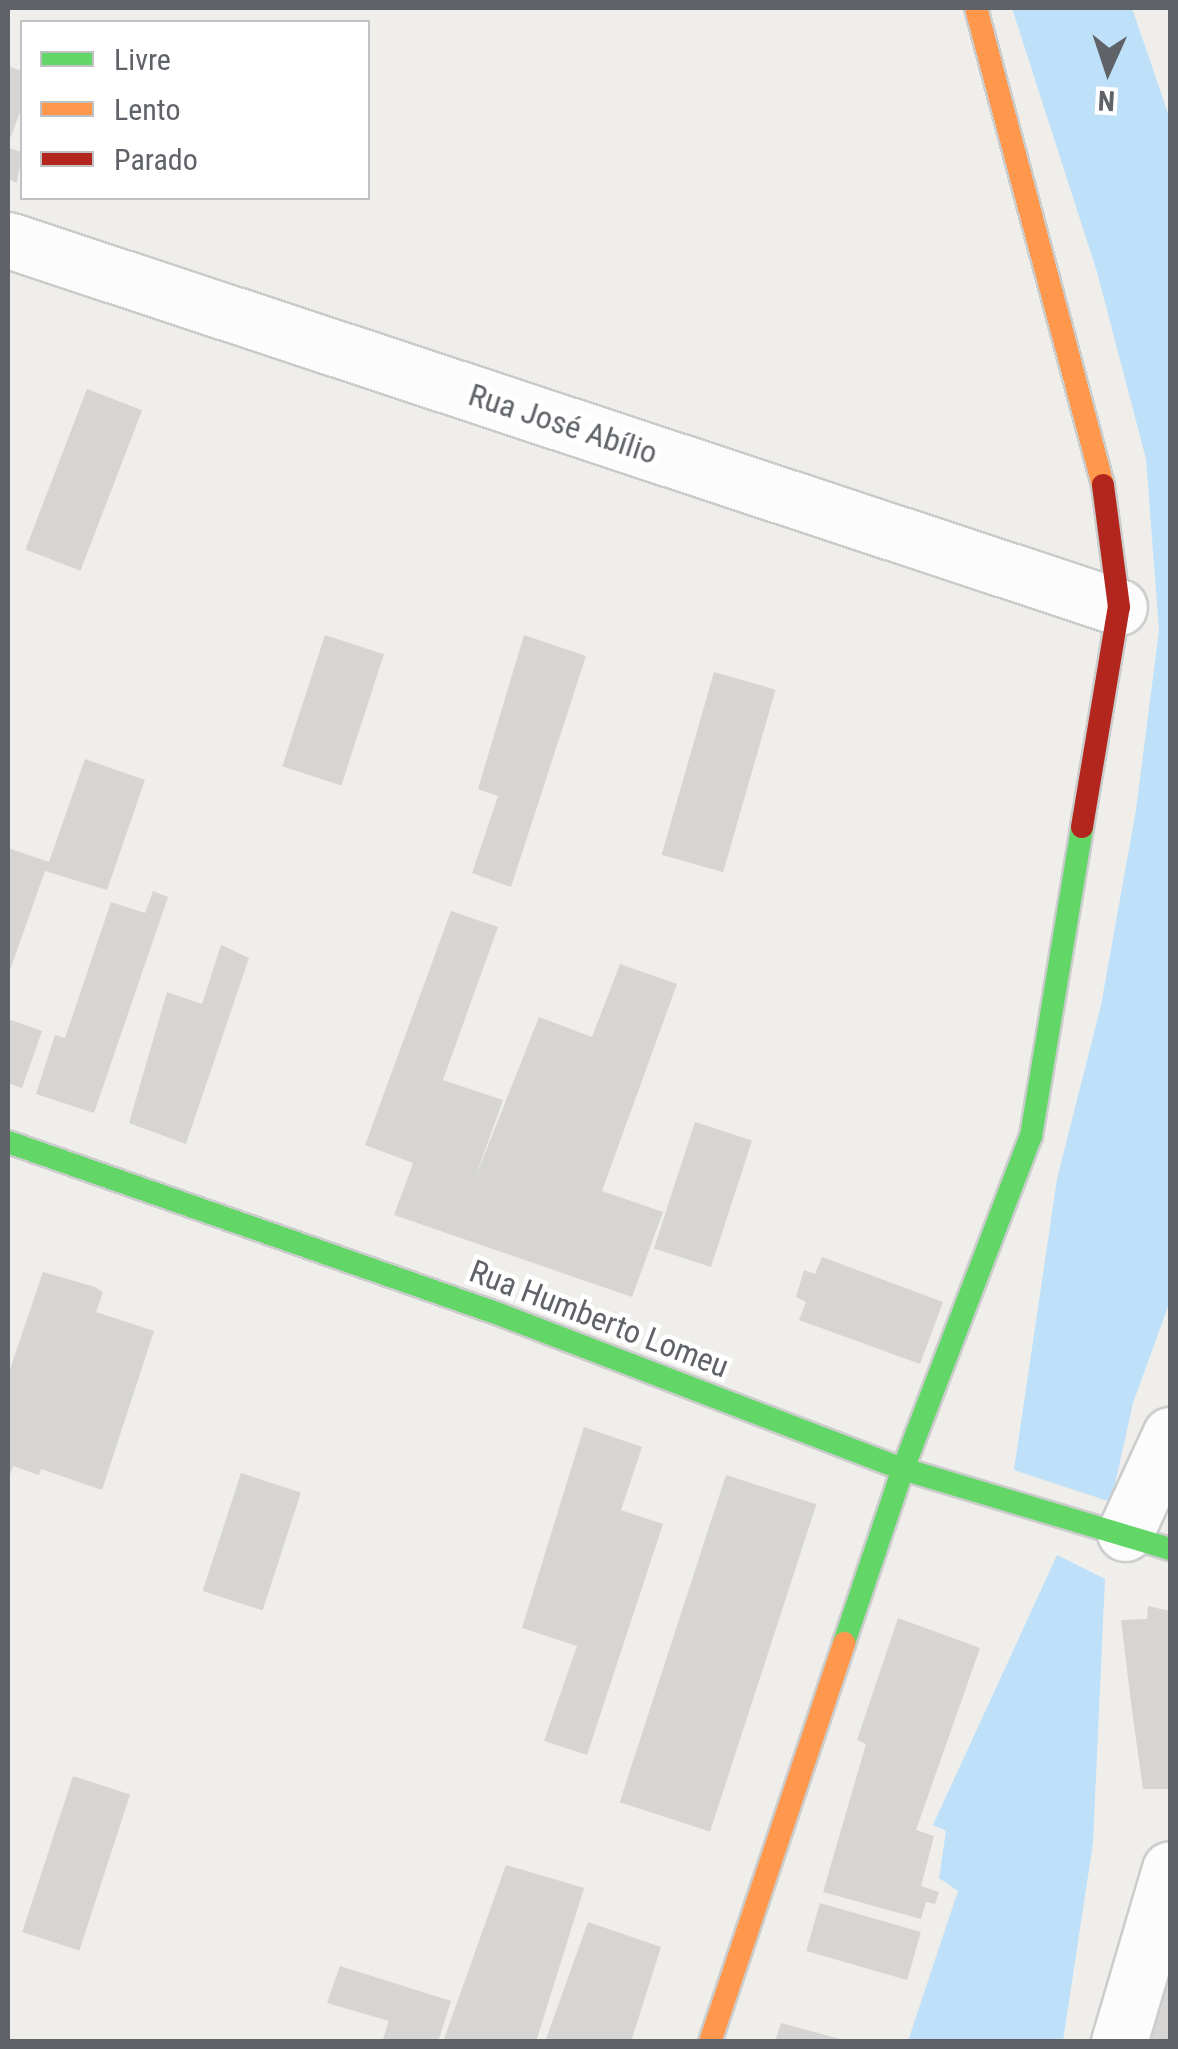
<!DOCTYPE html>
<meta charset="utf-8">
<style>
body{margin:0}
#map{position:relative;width:1178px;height:2049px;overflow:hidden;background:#efeeea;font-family:"Roboto Condensed",sans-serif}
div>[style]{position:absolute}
.water>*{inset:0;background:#bfe0f9}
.building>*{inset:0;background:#d6d5d3;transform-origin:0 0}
.roads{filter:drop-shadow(2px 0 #cbcccc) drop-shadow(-2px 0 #cbcccc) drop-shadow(0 2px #cbcccc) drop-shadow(0 -2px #cbcccc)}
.street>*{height:55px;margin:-27.5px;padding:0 27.5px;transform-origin:27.5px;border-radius:27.5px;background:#fdfcfc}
.fast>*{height:22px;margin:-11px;padding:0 11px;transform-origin:11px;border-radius:11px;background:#63d668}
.slow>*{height:22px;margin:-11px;padding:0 11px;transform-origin:11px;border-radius:11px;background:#ff974d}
.jam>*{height:22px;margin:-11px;padding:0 11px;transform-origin:11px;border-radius:11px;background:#b3261e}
span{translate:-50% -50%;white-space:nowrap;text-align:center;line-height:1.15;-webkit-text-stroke:9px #fff;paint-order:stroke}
.street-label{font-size:32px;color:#5f6368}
.frame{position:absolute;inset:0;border:10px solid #5f6368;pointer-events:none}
.legend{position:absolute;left:20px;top:20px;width:350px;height:180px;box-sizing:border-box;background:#fff;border:2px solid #bfc1c3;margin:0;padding:12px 18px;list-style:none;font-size:30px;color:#5f6368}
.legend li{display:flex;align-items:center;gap:20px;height:50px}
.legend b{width:50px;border:2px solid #bfc1c3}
.north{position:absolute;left:1058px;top:20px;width:100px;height:100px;-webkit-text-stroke:8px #fff;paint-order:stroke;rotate:183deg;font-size:28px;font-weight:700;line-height:40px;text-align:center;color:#5f6368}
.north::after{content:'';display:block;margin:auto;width:35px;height:45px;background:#5f6368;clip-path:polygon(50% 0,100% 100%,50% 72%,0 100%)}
</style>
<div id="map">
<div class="water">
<div style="clip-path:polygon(1012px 8px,1132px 8px,1170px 119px,1170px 1301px,1133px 1403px,1111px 1502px,1014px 1470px,1057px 1179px,1101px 1005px,1136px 810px,1159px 630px,1146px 459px,1097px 272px)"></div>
<div style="clip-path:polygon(1057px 1555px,1105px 1579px,1093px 1843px,1063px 2041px,908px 2041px,958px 1891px,939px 1878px,946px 1831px,933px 1825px)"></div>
</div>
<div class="building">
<div style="clip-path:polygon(8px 66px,22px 71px,22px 107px,8px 144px)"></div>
<div style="clip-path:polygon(8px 148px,22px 152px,17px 183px,8px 179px)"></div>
<div style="left:87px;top:389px;width:59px;height:172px;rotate:21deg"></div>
<div style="left:325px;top:635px;width:62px;height:138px;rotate:18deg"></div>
<div style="clip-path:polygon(524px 635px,586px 656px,511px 887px,472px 873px,498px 796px,478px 789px)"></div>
<div style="left:714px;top:672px;width:64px;height:190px;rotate:16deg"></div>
<div style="clip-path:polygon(85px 759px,145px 780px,107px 890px,45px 871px,8px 976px,8px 848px,49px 862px)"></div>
<div style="clip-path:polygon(153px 891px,168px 897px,94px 1113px,36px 1094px,55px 1035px,65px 1038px,111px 902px,145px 913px)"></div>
<div style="clip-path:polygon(451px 911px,498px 927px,443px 1080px,503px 1100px,474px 1181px,539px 1017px,592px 1037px,620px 964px,677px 984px,602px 1191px,663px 1212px,632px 1297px,394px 1215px,413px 1163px,365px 1145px)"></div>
<div style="clip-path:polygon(221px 945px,249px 958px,186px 1144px,129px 1123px,167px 992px,202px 1004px)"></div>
<div style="clip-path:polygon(8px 1019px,42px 1031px,22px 1088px,8px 1083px)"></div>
<div style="left:695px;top:1122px;width:60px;height:133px;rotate:18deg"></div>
<div style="clip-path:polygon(822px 1257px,943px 1302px,920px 1364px,799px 1320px,806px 1302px,796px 1297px,804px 1270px,815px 1274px)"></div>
<div style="clip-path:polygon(43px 1272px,95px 1287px,103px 1292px,96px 1312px,154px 1331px,102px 1490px,41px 1469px,39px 1475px,13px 1466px,8px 1481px,8px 1375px)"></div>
<div style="clip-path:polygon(584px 1427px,642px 1447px,621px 1510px,663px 1524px,587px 1755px,544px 1741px,577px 1646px,522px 1628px)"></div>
<div style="left:241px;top:1473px;width:63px;height:124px;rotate:18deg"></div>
<div style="left:726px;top:1475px;width:95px;height:344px;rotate:18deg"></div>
<div style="clip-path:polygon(1148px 1606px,1170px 1611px,1170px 1789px,1143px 1789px,1132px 1711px,1121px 1620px,1147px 1619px)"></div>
<div style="clip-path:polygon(898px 1618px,980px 1648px,916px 1830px,934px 1836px,921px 1886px,939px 1892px,935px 1904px,926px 1902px,921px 1919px,823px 1892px,866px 1744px,857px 1740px)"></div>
<div style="left:73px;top:1776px;width:60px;height:164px;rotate:18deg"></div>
<div style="clip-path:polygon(506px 1865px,584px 1888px,536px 2042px,443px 2042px)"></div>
<div style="left:820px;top:1903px;width:105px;height:50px;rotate:16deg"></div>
<div style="clip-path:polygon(588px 1922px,661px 1947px,631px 2042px,545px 2042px)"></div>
<div style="clip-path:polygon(1170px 1942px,1170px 2042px,1149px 2042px,1161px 1979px)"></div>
<div style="clip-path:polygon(340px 1966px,451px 2001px,438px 2042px,382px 2042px,389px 2021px,327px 2003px)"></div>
<div style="clip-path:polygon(781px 2023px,844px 2040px,844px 2042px,775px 2042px)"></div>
</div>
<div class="roads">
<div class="street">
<div style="left:8px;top:240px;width:1170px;rotate:18.28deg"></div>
<div style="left:1125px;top:1533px;width:108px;rotate:-65.3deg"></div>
<div style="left:1119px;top:2042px;width:180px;rotate:-73.6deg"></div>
</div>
<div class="fast">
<div style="left:8px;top:1142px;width:517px;rotate:19.31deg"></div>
<div style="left:496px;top:1313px;width:436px;rotate:21deg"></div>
<div style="left:903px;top:1469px;width:279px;rotate:16.7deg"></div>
<div style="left:844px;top:1643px;width:184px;rotate:-71.3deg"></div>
<div style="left:903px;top:1469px;width:357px;rotate:-69deg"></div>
<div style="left:1031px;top:1136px;width:313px;rotate:-80.6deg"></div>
</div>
<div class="slow">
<div style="left:976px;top:8px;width:494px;rotate:75.1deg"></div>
<div style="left:710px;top:2042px;width:421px;rotate:-71.4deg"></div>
</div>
<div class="jam">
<div style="left:1082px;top:827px;width:223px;rotate:-80.5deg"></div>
<div style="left:1119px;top:607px;width:123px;rotate:-97.5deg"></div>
</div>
</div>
<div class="street-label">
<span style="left:563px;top:424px;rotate:18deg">Rua José Abílio</span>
<span style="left:599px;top:1319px;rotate:21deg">Rua Humberto Lomeu</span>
</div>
<div class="frame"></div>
<ul class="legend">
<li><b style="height:12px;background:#63d668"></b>Livre</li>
<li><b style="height:12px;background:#ff974d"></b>Lento</li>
<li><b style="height:12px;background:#b3261e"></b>Parado</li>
</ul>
<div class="north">N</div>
</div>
